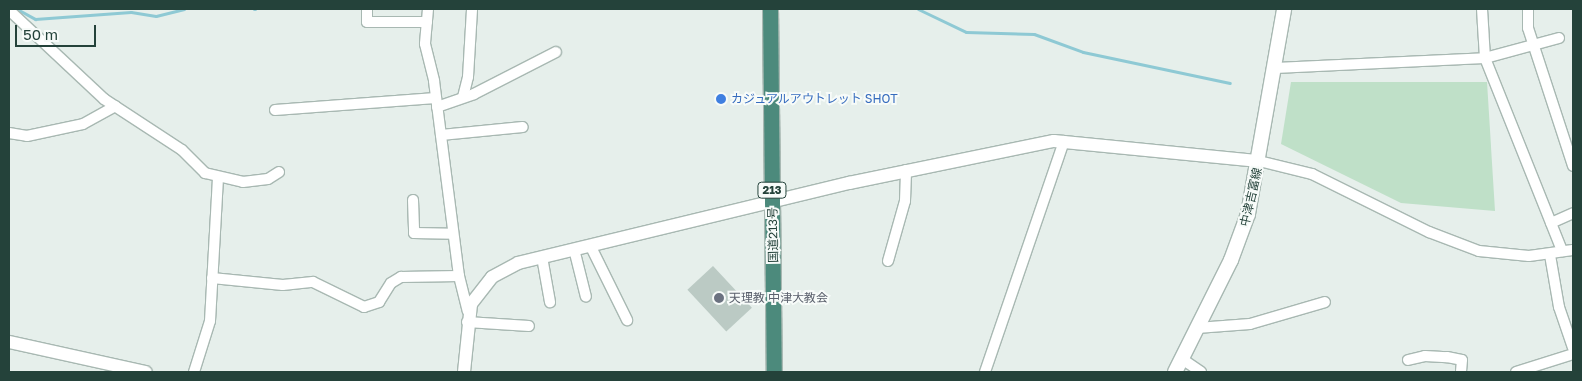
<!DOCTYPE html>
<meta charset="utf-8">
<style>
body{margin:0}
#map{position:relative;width:1582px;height:381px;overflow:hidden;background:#e6efeb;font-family:"Golos Text","Noto Sans JP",sans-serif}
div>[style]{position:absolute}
.green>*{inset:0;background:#bfe0c8}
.stream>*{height:3px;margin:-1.5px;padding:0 1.5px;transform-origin:1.5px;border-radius:1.5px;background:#8ec9d4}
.building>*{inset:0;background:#bbcac4;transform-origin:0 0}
.roads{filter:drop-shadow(1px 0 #a8b8b2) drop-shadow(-1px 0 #a8b8b2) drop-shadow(0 1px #a8b8b2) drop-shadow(0 -1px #a8b8b2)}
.minor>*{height:10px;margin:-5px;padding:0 5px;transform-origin:5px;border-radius:5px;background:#fff}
.tertiary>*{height:12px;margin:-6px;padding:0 6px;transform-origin:6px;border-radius:6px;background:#fff}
.secondary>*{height:14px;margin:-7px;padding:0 7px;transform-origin:7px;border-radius:7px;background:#fff}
.trunk>*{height:15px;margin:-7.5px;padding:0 7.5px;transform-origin:7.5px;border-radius:7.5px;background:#4c8a7c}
.dots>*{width:14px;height:14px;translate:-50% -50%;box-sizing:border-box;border:2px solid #f7fbf9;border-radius:50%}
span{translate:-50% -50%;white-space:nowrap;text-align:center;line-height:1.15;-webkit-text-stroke:4px #f7fbf9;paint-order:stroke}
.shield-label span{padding:1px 4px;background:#f7fbf9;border:1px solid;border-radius:4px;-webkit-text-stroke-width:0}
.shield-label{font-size:11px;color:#24423a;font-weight:700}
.shop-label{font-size:12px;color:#366cbe}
.left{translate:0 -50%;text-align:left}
.street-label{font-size:12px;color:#24423a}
.worship-label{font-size:12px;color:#5b616d}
.frame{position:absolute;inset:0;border:10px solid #24423a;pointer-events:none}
.scale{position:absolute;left:15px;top:25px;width:81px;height:22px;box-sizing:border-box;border:2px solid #24423a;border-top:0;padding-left:6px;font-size:15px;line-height:18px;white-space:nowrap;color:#24423a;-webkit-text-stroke:4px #f7fbf9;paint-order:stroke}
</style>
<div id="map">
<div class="green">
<div style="clip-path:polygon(1291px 82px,1487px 82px,1495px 211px,1401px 203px,1281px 144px)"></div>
</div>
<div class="stream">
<div style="left:17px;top:9px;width:21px;rotate:29deg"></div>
<div style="left:35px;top:19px;width:96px;rotate:-4.2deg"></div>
<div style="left:131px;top:12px;width:25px;rotate:9deg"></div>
<div style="left:156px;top:16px;width:29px;rotate:-14deg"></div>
<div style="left:254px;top:9px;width:1px"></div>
<div style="left:918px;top:9px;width:53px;rotate:25.6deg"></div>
<div style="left:966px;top:32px;width:68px;rotate:1.7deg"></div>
<div style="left:1034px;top:34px;width:52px;rotate:20.2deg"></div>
<div style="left:1083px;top:52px;width:150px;rotate:11.9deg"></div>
</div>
<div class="building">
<div style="left:713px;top:266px;width:57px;height:35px;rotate:47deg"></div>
</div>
<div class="roads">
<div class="minor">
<div style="left:367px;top:9px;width:13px;rotate:90deg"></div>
<div style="left:367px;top:22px;width:60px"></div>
<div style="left:428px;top:9px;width:35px;rotate:95deg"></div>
<div style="left:425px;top:44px;width:38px;rotate:76deg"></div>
<div style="left:434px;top:81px;width:197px;rotate:82.7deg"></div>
<div style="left:459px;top:276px;width:36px;rotate:76deg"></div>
<div style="left:1528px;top:9px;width:19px;rotate:90deg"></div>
<div style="left:1528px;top:28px;width:145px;rotate:71.9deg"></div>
<div style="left:9px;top:10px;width:130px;rotate:43.1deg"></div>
<div style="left:104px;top:99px;width:93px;rotate:33.2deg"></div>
<div style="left:182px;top:150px;width:33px;rotate:45deg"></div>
<div style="left:205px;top:173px;width:39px;rotate:13deg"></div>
<div style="left:243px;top:182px;width:25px;rotate:-7deg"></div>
<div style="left:268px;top:179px;width:13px;rotate:-32deg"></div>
<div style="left:1559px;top:38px;width:77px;rotate:164.9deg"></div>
<div style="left:1485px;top:58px;width:208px;rotate:68.2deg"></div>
<div style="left:1275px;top:68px;width:210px;rotate:-2.7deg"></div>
<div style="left:1485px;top:58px;width:49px;rotate:-93.5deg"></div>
<div style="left:463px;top:97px;width:21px;rotate:-76deg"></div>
<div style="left:468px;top:77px;width:68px;rotate:-86.6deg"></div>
<div style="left:437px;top:107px;width:39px;rotate:-19deg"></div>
<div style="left:474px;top:94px;width:92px;rotate:-27.1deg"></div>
<div style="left:275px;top:110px;width:161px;rotate:-4.3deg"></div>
<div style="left:9px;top:133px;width:18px;rotate:9deg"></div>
<div style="left:27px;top:136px;width:57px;rotate:-12.1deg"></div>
<div style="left:83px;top:124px;width:37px;rotate:-29deg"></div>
<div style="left:441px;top:135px;width:82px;rotate:-5.6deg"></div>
<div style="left:1259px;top:161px;width:55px;rotate:13.8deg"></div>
<div style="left:1312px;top:174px;width:131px;rotate:26.4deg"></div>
<div style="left:1429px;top:232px;width:53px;rotate:20.8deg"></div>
<div style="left:1479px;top:251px;width:50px;rotate:5.7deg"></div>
<div style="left:1529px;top:256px;width:44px;rotate:-7.8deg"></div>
<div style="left:413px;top:200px;width:33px;rotate:88deg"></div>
<div style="left:414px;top:233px;width:39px;rotate:1deg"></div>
<div style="left:1551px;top:223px;width:24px;rotate:-24deg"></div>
<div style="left:590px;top:245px;width:84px;rotate:63.7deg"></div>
<div style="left:574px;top:249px;width:49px;rotate:76deg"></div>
<div style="left:1550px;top:255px;width:53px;rotate:80.2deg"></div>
<div style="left:1559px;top:307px;width:43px;rotate:71.1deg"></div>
<div style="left:542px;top:257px;width:46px;rotate:79.9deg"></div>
<div style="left:888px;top:261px;width:62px;rotate:-74.2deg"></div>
<div style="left:905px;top:201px;width:31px;rotate:-88deg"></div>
<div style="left:212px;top:278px;width:71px;rotate:5.6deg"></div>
<div style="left:283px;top:285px;width:30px;rotate:-6deg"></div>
<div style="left:313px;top:282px;width:57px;rotate:26.1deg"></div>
<div style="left:364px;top:307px;width:16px;rotate:-18deg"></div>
<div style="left:379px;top:302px;width:22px;rotate:-58deg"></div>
<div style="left:391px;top:283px;width:12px;rotate:-31deg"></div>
<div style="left:401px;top:277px;width:58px;rotate:-1deg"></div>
<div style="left:467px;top:322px;width:62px;rotate:3.7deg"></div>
<div style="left:1197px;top:328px;width:53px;rotate:-4.3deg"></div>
<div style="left:1250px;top:324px;width:78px;rotate:-16.3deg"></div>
<div style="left:1182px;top:359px;width:23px;rotate:34deg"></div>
<div style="left:1408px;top:360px;width:17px;rotate:-13deg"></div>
<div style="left:1425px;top:356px;width:22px;rotate:3deg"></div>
<div style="left:1447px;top:357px;width:15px;rotate:11deg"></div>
<div style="left:1462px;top:360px;width:12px;rotate:95deg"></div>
<div style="left:194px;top:372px;width:53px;rotate:-72.6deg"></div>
<div style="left:210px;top:321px;width:142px;rotate:-86.8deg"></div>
<div style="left:985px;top:372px;width:244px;rotate:-71.1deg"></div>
<div style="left:1516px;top:372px;width:60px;rotate:-17.5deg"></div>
</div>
<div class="tertiary">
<div style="left:9px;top:342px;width:140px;rotate:12.4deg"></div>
<div style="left:464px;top:372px;width:68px;rotate:-84.1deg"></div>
<div style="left:471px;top:304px;width:34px;rotate:-52deg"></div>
<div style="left:492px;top:277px;width:30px;rotate:-28deg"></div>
<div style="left:518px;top:263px;width:341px;rotate:-13.6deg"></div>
<div style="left:849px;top:183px;width:209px;rotate:-11.6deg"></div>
<div style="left:1054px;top:141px;width:206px;rotate:5.6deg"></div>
</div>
<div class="secondary">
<div style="left:1175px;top:372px;width:125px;rotate:-63.4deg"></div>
<div style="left:1231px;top:260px;width:49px;rotate:-69.7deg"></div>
<div style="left:1248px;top:214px;width:208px;rotate:-80deg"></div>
</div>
<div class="trunk">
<div style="left:770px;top:9px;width:363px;rotate:89.4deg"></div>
</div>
</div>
<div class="dots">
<div style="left:721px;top:99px;background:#3f7fe0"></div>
<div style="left:719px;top:298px;background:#6b7280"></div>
</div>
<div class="shield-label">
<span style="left:772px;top:190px">213</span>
</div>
<div class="shop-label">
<span class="left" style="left:731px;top:99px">カジュアルアウトレット SHOT</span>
</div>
<div class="street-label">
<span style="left:1251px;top:197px;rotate:-77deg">中津吉富線</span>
<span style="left:773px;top:235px;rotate:-91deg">国道213号</span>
</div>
<div class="worship-label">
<span class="left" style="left:729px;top:298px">天理教 中津大教会</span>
</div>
<div class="frame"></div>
<div class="scale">50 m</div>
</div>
